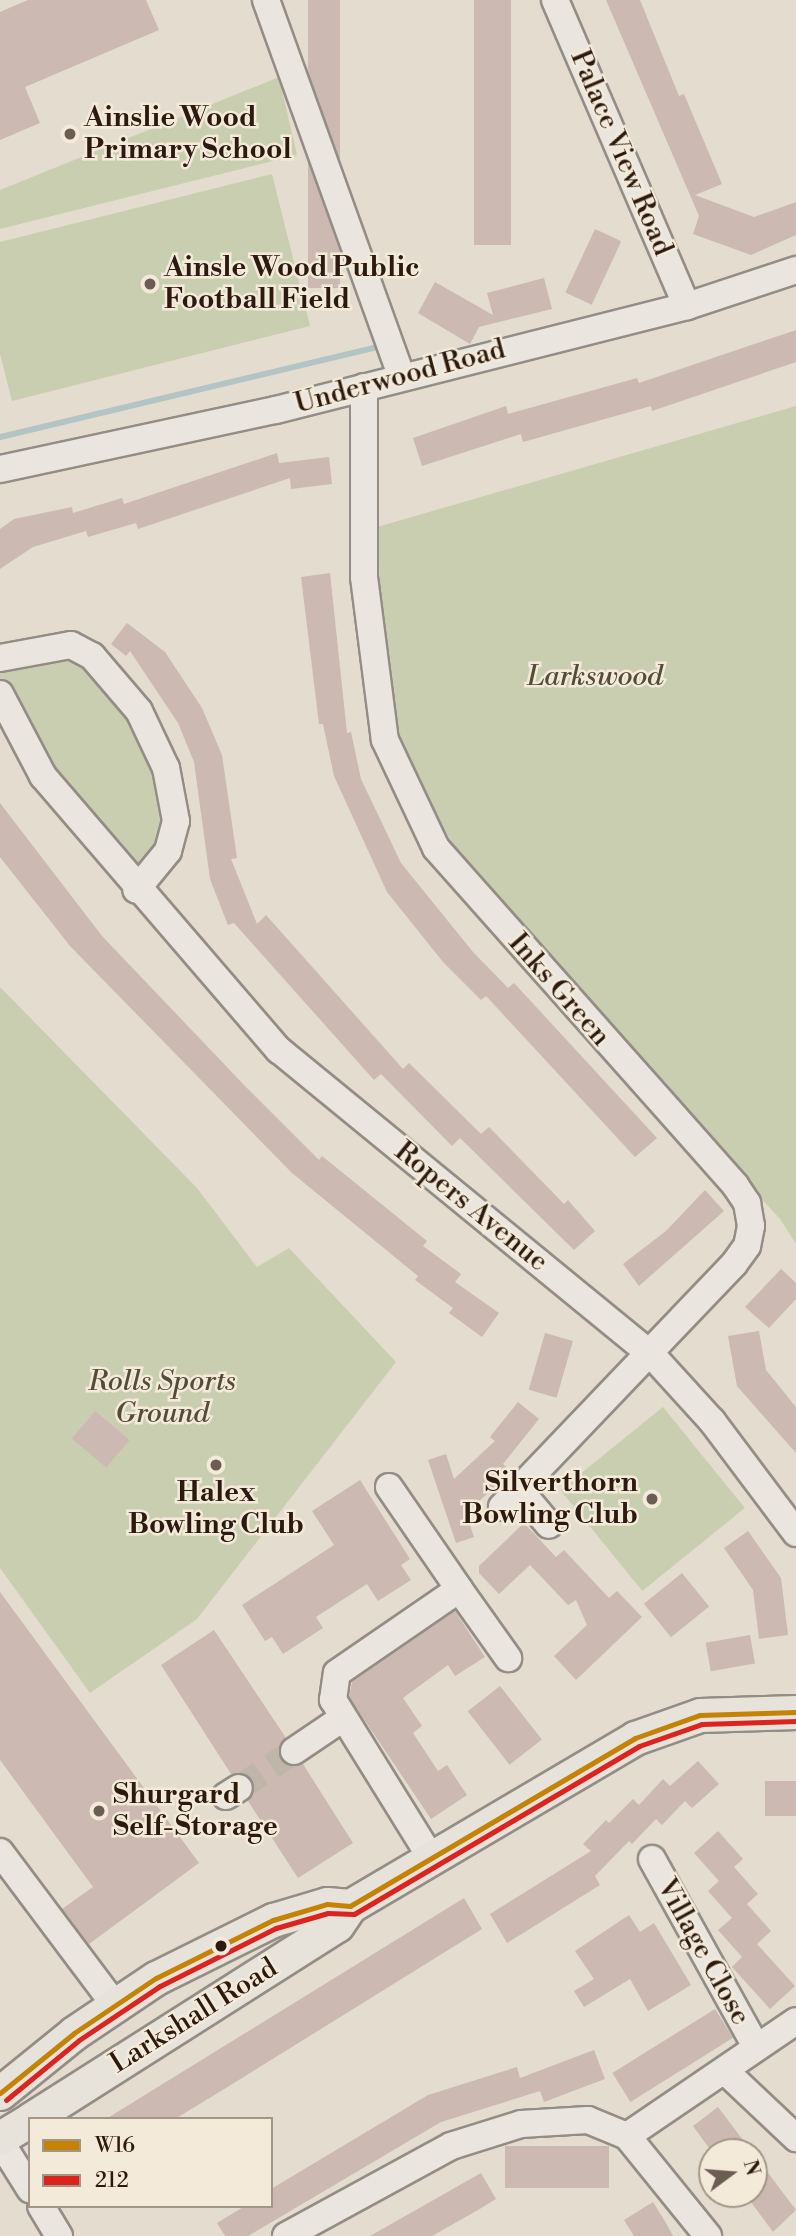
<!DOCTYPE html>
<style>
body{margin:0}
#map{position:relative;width:796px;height:2236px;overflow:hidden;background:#e4dccf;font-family:"Libre Bodoni",serif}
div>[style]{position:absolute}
.green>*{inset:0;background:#caceb0;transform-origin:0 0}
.stream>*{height:6px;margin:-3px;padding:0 3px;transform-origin:3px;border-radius:3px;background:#b3c4c4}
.building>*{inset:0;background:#cbb9b2;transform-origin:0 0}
.minor-tunnel>*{height:26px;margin-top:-13px;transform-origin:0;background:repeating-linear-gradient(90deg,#bfb5a9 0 26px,transparent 0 39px)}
.roads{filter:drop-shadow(2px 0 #948d85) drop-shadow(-2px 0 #948d85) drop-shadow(0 2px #948d85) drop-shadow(0 -2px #948d85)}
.minor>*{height:26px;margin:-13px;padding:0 13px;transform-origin:13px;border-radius:13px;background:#eae6df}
.major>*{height:33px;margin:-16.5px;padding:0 16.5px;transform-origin:16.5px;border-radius:16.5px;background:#e7e2da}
.bus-1>*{height:5px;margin:-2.5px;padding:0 2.5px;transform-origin:2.5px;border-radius:2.5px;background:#c48304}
.bus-2>*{height:5px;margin:-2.5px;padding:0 2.5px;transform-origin:2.5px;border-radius:2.5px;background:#dc241f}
.dots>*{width:19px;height:19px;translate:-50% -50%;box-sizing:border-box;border:4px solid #f3eada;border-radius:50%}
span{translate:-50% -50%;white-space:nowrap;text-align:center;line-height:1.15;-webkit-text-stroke:5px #f3eada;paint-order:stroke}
.poi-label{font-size:28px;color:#2c1910;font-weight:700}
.left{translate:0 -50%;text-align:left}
.right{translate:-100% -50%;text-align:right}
.street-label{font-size:28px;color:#2c1910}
.park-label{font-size:28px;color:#554c38;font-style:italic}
.legend{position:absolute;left:28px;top:2117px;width:245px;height:91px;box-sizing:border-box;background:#f3eada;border:2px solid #a39689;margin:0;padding:9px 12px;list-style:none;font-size:21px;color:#2c1910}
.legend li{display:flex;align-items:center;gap:14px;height:35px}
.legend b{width:35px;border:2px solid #a39689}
.north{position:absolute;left:698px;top:2138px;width:70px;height:70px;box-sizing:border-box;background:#f3eada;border:2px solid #a39689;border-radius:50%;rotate:74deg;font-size:19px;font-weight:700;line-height:28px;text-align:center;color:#2c1910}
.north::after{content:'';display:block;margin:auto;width:24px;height:32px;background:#6c5d53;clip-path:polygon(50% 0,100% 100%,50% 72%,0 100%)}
</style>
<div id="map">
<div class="green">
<div style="clip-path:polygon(279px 77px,297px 155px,0 229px,0 190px)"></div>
<div style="clip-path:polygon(272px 174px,310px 326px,12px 401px,0 354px,0 242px)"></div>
<div style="clip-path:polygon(796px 406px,796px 1244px,780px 1219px,485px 895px,433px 812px,401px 740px,384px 659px,377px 527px)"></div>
<div style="clip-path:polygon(71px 645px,139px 711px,176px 821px,136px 890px,0 694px,0 658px)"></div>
<div style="clip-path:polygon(0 987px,197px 1188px,257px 1267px,289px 1248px,396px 1362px,197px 1619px,90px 1693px,0 1568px)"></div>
<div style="left:663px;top:1407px;width:130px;height:132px;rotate:51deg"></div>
</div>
<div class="stream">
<div style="left:0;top:437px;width:394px;rotate:-13.4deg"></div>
</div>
<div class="building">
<div style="clip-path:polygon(28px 0,146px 0,159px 30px,25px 87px,40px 123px,0 140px,0 12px)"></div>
<div style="left:308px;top:0;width:32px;height:288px"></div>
<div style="left:474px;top:0;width:37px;height:245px"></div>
<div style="clip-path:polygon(606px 0,640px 0,679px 96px,684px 94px,722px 184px,695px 195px,754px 217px,796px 202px,796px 235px,751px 255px,693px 234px,699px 216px)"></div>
<div style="left:595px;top:229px;width:29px;height:70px;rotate:25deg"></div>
<div style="clip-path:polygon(544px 278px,552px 309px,479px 327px,470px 344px,418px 313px,435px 282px,493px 315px,487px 293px)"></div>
<div style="clip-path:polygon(796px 330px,796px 362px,652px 411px,651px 406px,523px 442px,521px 434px,422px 466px,413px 438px,506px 406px,508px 414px,637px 378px,639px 383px)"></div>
<div style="clip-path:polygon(277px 453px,279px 463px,329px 457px,332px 484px,291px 489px,290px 478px,138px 529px,136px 523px,88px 537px,86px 531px,33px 547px,0 569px,0 529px,14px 519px,72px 507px,73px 513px,122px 498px,124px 504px)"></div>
<div style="clip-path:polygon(330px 573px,347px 733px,351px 732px,361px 779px,401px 863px,473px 952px,508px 988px,514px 983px,657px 1138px,635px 1157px,486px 996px,481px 1000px,443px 962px,387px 892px,334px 776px,323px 724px,319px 724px,301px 577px)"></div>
<div style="clip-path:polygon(127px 623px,165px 652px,202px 708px,222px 755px,237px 858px,231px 859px,257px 924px,266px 915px,403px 1069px,409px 1063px,481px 1134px,489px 1127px,564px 1204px,568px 1200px,595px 1231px,574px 1250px,460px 1138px,452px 1146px,381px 1074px,374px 1080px,234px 923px,228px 925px,210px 879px,194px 762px,178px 723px,130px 651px,126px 656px,111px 644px)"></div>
<div style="clip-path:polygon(0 803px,102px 936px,245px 1086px,319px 1160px,322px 1156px,427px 1241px,423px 1246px,461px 1274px,455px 1282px,499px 1313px,482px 1337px,449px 1313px,453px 1308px,415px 1280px,418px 1276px,292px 1173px,70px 946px,0 857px)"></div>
<div style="clip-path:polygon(705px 1190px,724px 1211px,639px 1286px,623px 1264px,666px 1231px)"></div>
<div style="clip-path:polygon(781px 1269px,796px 1283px,796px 1299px,769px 1328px,745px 1307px)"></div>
<div style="clip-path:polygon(759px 1331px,766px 1370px,796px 1407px,796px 1453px,737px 1386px,728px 1336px)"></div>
<div style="left:545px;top:1333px;width:29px;height:59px;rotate:16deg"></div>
<div style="clip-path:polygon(518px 1402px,539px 1419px,503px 1464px,511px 1472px,466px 1513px,474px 1537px,456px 1543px,428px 1460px,446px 1454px,454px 1479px,495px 1441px,490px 1437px)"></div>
<div style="left:95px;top:1411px;width:45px;height:36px;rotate:40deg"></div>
<div style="clip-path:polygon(360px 1480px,410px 1559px,401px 1565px,411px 1580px,378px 1601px,367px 1584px,316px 1617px,323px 1628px,283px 1654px,272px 1637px,265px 1641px,242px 1605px,334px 1545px,312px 1511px)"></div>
<div style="clip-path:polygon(524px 1523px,556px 1557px,564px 1550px,609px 1598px,617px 1591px,642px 1617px,576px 1680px,554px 1656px,587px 1625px,576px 1600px,568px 1605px,530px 1565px,499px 1594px,479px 1573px,479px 1566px)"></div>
<div style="clip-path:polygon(748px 1531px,781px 1578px,788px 1635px,759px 1639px,753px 1590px,724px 1548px)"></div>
<div style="left:682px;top:1573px;width:43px;height:49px;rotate:51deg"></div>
<div style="clip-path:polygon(0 1592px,199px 1863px,89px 1944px,62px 1909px,93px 1887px,0 1760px)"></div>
<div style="clip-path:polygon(455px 1611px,485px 1657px,455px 1676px,448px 1665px,403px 1698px,422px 1726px,413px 1733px,438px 1771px,447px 1765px,467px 1795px,431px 1819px,349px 1697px,352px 1682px)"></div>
<div style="clip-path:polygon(214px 1630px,286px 1738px,280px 1745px,281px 1759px,288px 1765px,303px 1764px,353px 1843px,298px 1878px,248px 1801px,255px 1788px,252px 1779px,231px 1774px,161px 1665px)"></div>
<div style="left:750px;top:1635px;width:29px;height:45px;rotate:80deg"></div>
<div style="left:500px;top:1686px;width:68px;height:41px;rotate:52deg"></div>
<div style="clip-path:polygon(698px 1761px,719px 1784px,692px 1808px,685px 1801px,662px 1825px,656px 1819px,632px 1844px,629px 1841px,595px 1876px,600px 1885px,507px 1943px,490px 1914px,591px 1851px,583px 1844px,606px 1820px,609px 1823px,633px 1799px,639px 1805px,663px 1779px,670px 1786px)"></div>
<div style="left:796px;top:1781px;width:35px;height:31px;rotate:90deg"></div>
<div style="clip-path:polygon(718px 1831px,743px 1859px,734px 1867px,758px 1894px,747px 1904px,771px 1931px,757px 1944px,795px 1986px,770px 2009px,732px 1967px,742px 1957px,718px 1930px,732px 1918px,708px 1891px,719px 1881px,694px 1853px)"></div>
<div style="clip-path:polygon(464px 1898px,482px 1929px,234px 2083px,175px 2119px,106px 2119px)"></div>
<div style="clip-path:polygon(629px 1915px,640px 1932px,654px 1923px,691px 1985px,648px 2011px,630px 1979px,584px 2007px,574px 1991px,594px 1979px,575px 1951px)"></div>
<div style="left:715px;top:2009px;width:34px;height:121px;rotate:58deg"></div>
<div style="clip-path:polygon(594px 2050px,605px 2079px,544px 2102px,540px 2091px,441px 2122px,248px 2236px,225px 2236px,217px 2223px,245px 2206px,271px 2206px,271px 2189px,428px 2095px,517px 2067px,520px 2078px)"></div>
<div style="clip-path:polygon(718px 2107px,752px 2152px,712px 2152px,693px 2126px)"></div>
<div style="left:505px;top:2146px;width:104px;height:42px"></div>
<div style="clip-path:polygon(754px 2154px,796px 2210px,773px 2232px,745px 2194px,754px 2194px)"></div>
<div style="clip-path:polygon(481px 2173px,496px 2199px,478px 2210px,432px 2236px,370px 2236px)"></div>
<div style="clip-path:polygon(653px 2202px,666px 2223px,673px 2236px,634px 2236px,624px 2220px)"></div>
</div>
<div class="minor-tunnel">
<div style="left:239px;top:1788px;width:66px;rotate:-33.9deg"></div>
</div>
<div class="roads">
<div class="minor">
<div style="left:266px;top:0;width:400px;rotate:70.2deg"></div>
<div style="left:555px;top:0;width:333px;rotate:66.7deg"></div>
<div style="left:364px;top:387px;width:190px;rotate:90deg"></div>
<div style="left:364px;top:577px;width:164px;rotate:82.7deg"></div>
<div style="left:385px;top:740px;width:119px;rotate:64.7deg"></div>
<div style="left:436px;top:848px;width:451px;rotate:48.4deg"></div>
<div style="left:735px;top:1185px;width:22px;rotate:56deg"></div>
<div style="left:747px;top:1203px;width:23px;rotate:80deg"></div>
<div style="left:751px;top:1226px;width:20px;rotate:101deg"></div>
<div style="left:747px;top:1246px;width:22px;rotate:126deg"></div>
<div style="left:734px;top:1264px;width:336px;rotate:133.7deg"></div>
<div style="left:0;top:469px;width:282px;rotate:-12.1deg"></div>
<div style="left:276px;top:410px;width:424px;rotate:-14.2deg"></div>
<div style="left:687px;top:306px;width:115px;rotate:-18.3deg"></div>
<div style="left:0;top:658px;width:72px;rotate:-10.4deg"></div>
<div style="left:71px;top:645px;width:24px;rotate:28deg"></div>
<div style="left:92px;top:656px;width:72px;rotate:49.5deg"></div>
<div style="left:139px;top:711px;width:63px;rotate:64.7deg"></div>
<div style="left:166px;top:768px;width:54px;rotate:79.3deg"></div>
<div style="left:176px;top:821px;width:31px;rotate:105deg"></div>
<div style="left:168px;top:851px;width:50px;rotate:129.4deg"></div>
<div style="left:0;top:694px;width:93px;rotate:62.3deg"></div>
<div style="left:43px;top:776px;width:362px;rotate:49.3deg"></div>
<div style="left:279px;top:1050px;width:480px;rotate:39.3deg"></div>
<div style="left:651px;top:1354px;width:91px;rotate:47.7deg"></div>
<div style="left:712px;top:1421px;width:140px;rotate:53.1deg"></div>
<div style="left:389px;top:1487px;width:124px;rotate:55.5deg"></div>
<div style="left:521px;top:1492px;width:43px;rotate:49.7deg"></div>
<div style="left:294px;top:1751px;width:59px;rotate:-34deg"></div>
<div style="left:226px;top:1796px;width:15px;rotate:-32deg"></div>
<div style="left:0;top:1852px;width:190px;rotate:53.1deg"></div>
<div style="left:652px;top:1859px;width:213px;rotate:61deg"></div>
<div style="left:433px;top:1861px;width:190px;rotate:-121.8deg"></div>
<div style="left:333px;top:1700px;width:27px;rotate:-82deg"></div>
<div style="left:337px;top:1673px;width:148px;rotate:-34.5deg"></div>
<div style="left:459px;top:1589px;width:85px;rotate:54.6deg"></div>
<div style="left:725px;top:2071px;width:98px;rotate:43.3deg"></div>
<div style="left:627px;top:2136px;width:204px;rotate:-34.2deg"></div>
<div style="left:0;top:2141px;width:57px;rotate:58deg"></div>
<div style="left:41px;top:2206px;width:35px;rotate:59deg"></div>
<div style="left:286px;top:2236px;width:188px;rotate:-28.6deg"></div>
<div style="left:451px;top:2146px;width:73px;rotate:-17.4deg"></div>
<div style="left:521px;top:2124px;width:67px;rotate:-3.4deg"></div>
<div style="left:588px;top:2120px;width:42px;rotate:22.3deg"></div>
<div style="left:627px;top:2136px;width:129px;rotate:51deg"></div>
</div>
<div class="major">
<div style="left:0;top:2093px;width:95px;rotate:-39deg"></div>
<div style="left:74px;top:2033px;width:99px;rotate:-33.9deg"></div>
<div style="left:156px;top:1978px;width:131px;rotate:-26.4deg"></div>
<div style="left:273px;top:1920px;width:56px;rotate:-16.5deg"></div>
<div style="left:327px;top:1904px;width:23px;rotate:5deg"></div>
<div style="left:31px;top:2119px;width:362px;rotate:-32.4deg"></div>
<div style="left:337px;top:1925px;width:23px;rotate:-56deg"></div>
<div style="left:350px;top:1906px;width:331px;rotate:-30.5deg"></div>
<div style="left:635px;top:1738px;width:69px;rotate:-19.5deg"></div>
<div style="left:700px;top:1715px;width:96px;rotate:-1.8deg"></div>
<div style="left:0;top:2138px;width:35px;rotate:-31deg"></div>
</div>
</div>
<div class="bus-1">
<div style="left:0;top:2093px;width:95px;rotate:-39deg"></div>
<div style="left:74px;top:2033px;width:99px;rotate:-33.9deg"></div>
<div style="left:156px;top:1978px;width:131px;rotate:-26.4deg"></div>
<div style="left:273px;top:1920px;width:56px;rotate:-16.5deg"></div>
<div style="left:327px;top:1904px;width:23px;rotate:5deg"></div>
<div style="left:350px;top:1906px;width:331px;rotate:-30.5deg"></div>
<div style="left:635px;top:1738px;width:69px;rotate:-19.5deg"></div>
<div style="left:700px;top:1715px;width:96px;rotate:-1.8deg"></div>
</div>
<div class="bus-2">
<div style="left:6px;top:2100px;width:94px;rotate:-39.4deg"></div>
<div style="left:79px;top:2040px;width:97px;rotate:-33.7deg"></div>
<div style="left:160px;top:1986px;width:130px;rotate:-26.6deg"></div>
<div style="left:276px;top:1928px;width:54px;rotate:-16.1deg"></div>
<div style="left:328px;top:1913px;width:26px;rotate:2deg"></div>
<div style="left:354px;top:1914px;width:331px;rotate:-30.5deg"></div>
<div style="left:639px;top:1746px;width:67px;rotate:-19.2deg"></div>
<div style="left:702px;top:1724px;width:94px;rotate:-1.8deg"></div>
</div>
<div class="dots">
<div style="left:70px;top:134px;background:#6c5d53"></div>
<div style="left:150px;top:284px;background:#6c5d53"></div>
<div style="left:216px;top:1465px;background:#6c5d53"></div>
<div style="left:652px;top:1499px;background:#6c5d53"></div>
<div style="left:99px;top:1811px;background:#6c5d53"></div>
<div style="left:221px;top:1946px;background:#2c1910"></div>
</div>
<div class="poi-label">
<span class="left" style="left:84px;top:134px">Ainslie Wood<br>Primary School</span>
<span class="left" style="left:164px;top:284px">Ainsle Wood Public<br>Football Field</span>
<span class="right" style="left:638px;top:1499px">Silverthorn<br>Bowling Club</span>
<span style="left:216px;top:1509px">Halex<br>Bowling Club</span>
<span class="left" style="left:113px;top:1811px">Shurgard<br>Self-Storage</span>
</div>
<div class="street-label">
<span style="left:621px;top:153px;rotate:67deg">Palace View Road</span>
<span style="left:400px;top:377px;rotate:-15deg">Underwood Road</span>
<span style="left:559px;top:990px;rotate:49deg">Inks Green</span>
<span style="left:471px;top:1207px;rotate:39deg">Ropers Avenue</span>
<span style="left:703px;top:1952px;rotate:61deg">Village Close</span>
<span style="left:194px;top:2016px;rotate:-32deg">Larkshall Road</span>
</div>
<div class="park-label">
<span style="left:595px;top:677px">Larkswood</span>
<span style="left:162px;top:1398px">Rolls Sports<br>Ground</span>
</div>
<ul class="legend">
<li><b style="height:9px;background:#c48304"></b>W16</li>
<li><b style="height:9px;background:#dc241f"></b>212</li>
</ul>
<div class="north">N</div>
</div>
